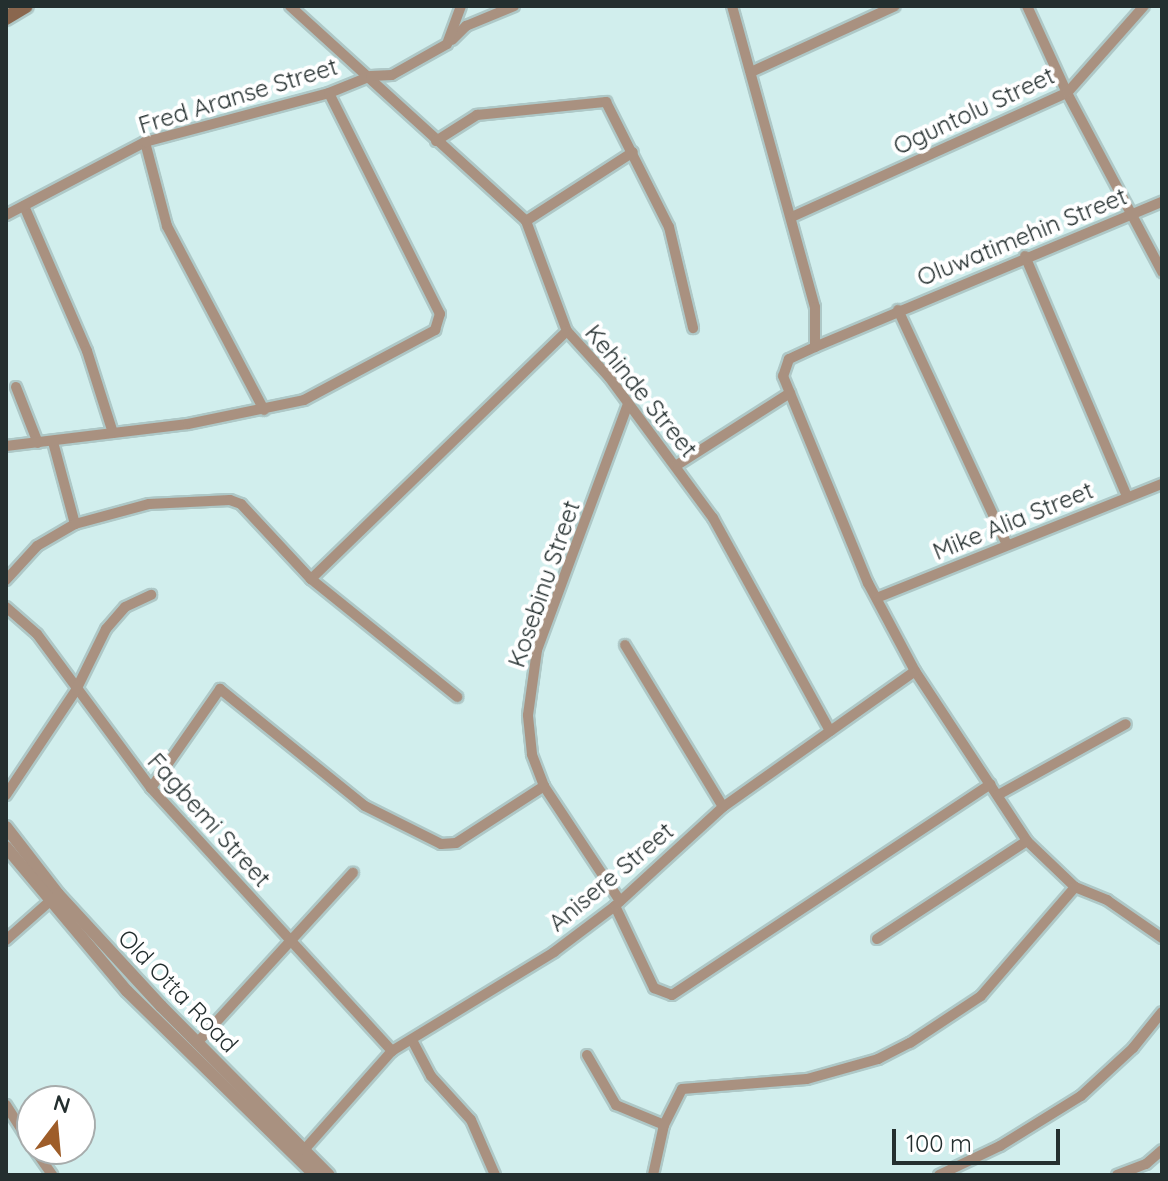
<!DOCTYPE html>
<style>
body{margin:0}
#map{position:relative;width:1168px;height:1181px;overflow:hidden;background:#d1eeed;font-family:Quicksand,sans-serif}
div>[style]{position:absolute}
.roads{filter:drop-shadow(2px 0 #aec8c7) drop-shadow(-2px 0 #aec8c7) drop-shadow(0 2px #aec8c7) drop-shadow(0 -2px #aec8c7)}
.minor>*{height:10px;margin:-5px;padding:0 5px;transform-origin:5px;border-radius:5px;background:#a99180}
.tertiary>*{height:12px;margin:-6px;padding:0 6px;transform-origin:6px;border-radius:6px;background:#a99180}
.secondary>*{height:14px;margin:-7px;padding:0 7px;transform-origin:7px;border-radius:7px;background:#8a674e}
span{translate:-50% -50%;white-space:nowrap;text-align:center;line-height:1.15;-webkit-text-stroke:8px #fff;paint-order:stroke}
.street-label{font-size:24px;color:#242f2f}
.frame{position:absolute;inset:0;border:8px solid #242f2f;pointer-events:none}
.north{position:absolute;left:16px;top:1085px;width:80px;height:80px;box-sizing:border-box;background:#fff;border:2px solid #a7acac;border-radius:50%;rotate:16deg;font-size:22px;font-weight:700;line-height:32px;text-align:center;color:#242f2f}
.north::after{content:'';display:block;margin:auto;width:28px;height:36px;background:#9e5d29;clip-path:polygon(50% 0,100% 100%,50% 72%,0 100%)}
.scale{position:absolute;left:892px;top:1129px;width:168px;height:36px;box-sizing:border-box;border:4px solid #242f2f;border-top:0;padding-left:10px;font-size:24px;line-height:28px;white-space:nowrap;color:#242f2f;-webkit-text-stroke:6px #fff;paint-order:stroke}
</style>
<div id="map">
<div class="roads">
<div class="minor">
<div style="left:290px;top:6px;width:319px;rotate:42.3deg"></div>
<div style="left:526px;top:221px;width:117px;rotate:69.6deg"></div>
<div style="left:567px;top:331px;width:62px;rotate:47.6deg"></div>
<div style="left:609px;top:377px;width:175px;rotate:53.6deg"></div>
<div style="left:713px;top:518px;width:243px;rotate:61.2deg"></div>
<div style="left:732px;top:6px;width:312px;rotate:74.6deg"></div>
<div style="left:815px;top:307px;width:40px;rotate:90deg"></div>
<div style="left:815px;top:347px;width:29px;rotate:155deg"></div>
<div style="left:789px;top:359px;width:18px;rotate:109deg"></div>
<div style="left:783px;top:376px;width:224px;rotate:67.7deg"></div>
<div style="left:868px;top:583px;width:100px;rotate:61.9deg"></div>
<div style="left:915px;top:671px;width:204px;rotate:56.6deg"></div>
<div style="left:1027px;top:841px;width:66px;rotate:43.8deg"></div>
<div style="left:1075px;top:887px;width:35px;rotate:22deg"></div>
<div style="left:1107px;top:900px;width:67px;rotate:34.6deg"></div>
<div style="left:1027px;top:6px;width:96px;rotate:65.3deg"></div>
<div style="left:1067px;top:93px;width:203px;rotate:62deg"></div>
<div style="left:452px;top:40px;width:20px;rotate:-45deg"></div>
<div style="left:466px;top:26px;width:52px;rotate:-22.6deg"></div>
<div style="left:751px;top:72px;width:158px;rotate:-24.6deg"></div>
<div style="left:436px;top:141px;width:49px;rotate:-32.4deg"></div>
<div style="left:477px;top:115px;width:130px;rotate:-5.8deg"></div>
<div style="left:606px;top:102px;width:140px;rotate:63.3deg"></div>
<div style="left:669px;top:227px;width:104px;rotate:76.6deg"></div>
<div style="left:145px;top:142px;width:87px;rotate:75.3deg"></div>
<div style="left:167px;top:226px;width:208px;rotate:62.2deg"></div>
<div style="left:24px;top:206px;width:158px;rotate:66.5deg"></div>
<div style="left:87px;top:351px;width:86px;rotate:72.4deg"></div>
<div style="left:6px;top:215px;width:157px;rotate:-27.7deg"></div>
<div style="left:145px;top:142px;width:190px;rotate:-14.9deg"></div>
<div style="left:329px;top:93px;width:45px;rotate:-22deg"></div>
<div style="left:371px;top:76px;width:21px;rotate:-3deg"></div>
<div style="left:392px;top:75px;width:63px;rotate:-29.4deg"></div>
<div style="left:447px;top:44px;width:40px;rotate:-69.8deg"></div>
<div style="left:794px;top:216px;width:299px;rotate:-24.3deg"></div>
<div style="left:1067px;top:93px;width:116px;rotate:-48.5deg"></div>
<div style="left:526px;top:221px;width:127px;rotate:-32.8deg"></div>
<div style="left:1025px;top:256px;width:261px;rotate:67deg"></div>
<div style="left:898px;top:310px;width:259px;rotate:65.1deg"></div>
<div style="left:815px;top:347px;width:376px;rotate:-22.7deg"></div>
<div style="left:16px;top:387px;width:60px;rotate:68.6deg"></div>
<div style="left:53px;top:442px;width:85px;rotate:75deg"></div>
<div style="left:6px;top:446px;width:183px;rotate:-6.9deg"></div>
<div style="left:188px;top:424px;width:118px;rotate:-11.7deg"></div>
<div style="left:304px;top:400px;width:149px;rotate:-28.1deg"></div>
<div style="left:435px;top:330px;width:17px;rotate:-73deg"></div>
<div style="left:440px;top:314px;width:247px;rotate:-116.7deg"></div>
<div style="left:677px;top:465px;width:134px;rotate:-32.5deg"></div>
<div style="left:311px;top:579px;width:356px;rotate:-44.1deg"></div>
<div style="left:6px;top:580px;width:46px;rotate:-47.6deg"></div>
<div style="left:37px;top:546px;width:44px;rotate:-30.1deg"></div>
<div style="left:75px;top:524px;width:77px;rotate:-15.1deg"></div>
<div style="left:149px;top:504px;width:81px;rotate:-2.8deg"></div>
<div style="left:230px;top:500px;width:12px;rotate:20deg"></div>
<div style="left:241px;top:504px;width:103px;rotate:47deg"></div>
<div style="left:311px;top:579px;width:188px;rotate:38.9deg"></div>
<div style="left:879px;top:597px;width:305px;rotate:-21.8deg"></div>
<div style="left:6px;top:607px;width:41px;rotate:41.1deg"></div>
<div style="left:37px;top:634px;width:192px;rotate:53.5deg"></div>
<div style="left:151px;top:788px;width:357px;rotate:47.5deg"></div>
<div style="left:625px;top:645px;width:189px;rotate:58.8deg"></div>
<div style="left:151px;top:788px;width:121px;rotate:-55.1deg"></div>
<div style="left:220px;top:689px;width:186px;rotate:38.9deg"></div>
<div style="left:365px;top:806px;width:85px;rotate:26.6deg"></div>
<div style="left:441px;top:844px;width:15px;rotate:-4deg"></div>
<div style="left:456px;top:843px;width:105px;rotate:-32.9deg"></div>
<div style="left:6px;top:795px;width:126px;rotate:-56.3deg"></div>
<div style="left:76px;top:690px;width:68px;rotate:-63.8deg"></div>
<div style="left:106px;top:629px;width:29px;rotate:-49deg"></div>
<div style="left:125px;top:607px;width:29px;rotate:-25deg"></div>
<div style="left:998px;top:795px;width:146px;rotate:-29deg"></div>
<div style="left:620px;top:901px;width:138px;rotate:-123.5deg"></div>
<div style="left:544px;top:786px;width:34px;rotate:-111deg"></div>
<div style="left:532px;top:754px;width:39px;rotate:-96deg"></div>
<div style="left:528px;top:715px;width:66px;rotate:-82.1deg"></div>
<div style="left:537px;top:650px;width:262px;rotate:-69.7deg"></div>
<div style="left:615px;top:906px;width:91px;rotate:64.6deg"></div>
<div style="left:654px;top:988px;width:19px;rotate:21deg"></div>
<div style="left:672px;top:995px;width:382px;rotate:-33.5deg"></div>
<div style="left:877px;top:939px;width:179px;rotate:-33.2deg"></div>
<div style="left:6px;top:940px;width:57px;rotate:-41.5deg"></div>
<div style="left:412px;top:1040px;width:41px;rotate:62.2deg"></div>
<div style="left:431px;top:1076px;width:59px;rotate:47.7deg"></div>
<div style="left:471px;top:1120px;width:60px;rotate:66.4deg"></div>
<div style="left:197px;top:1043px;width:231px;rotate:-47.5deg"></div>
<div style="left:587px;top:1055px;width:58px;rotate:59.9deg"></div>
<div style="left:616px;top:1105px;width:52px;rotate:22.6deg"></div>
<div style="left:6px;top:1105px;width:49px;rotate:57.6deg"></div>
<div style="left:34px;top:1149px;width:32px;rotate:55deg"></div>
<div style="left:304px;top:1150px;width:132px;rotate:-48.4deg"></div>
<div style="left:392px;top:1051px;width:190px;rotate:-31.4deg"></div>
<div style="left:554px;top:952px;width:76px;rotate:-37deg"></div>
<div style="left:615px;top:906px;width:147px;rotate:-42.5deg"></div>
<div style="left:723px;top:807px;width:235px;rotate:-35.3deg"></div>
<div style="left:653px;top:1175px;width:51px;rotate:-77.6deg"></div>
<div style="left:664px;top:1125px;width:40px;rotate:-63.4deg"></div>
<div style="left:682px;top:1089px;width:125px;rotate:-4.6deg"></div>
<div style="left:807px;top:1079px;width:74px;rotate:-15.7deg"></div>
<div style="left:878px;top:1059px;width:36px;rotate:-27deg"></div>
<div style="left:910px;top:1043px;width:85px;rotate:-33.5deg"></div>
<div style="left:981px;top:996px;width:144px;rotate:-49.2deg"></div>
<div style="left:939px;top:1175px;width:68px;rotate:-25.4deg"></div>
<div style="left:1000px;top:1146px;width:95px;rotate:-31.7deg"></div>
<div style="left:1081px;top:1096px;width:71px;rotate:-42.7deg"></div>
<div style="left:1133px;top:1048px;width:46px;rotate:-51.1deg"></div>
<div style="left:1117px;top:1175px;width:31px;rotate:-21deg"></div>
<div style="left:1146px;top:1164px;width:21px;rotate:-41deg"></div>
</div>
<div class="tertiary">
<div style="left:6px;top:827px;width:85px;rotate:52.2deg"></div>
<div style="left:58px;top:894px;width:152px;rotate:47.4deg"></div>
<div style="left:161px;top:1006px;width:238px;rotate:45.2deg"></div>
<div style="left:6px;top:847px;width:188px;rotate:50deg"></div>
<div style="left:127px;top:991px;width:263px;rotate:44.4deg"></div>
</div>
<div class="secondary">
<div style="left:6px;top:18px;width:23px;rotate:-31deg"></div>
</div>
</div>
<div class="street-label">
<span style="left:238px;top:96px;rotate:-17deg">Fred Aranse Street</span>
<span style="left:974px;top:111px;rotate:-25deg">Oguntolu Street</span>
<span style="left:1022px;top:237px;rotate:-22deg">Oluwatimehin Street</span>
<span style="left:641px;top:391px;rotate:51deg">Kehinde Street</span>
<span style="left:1013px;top:521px;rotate:-22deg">Mike Alia Street</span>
<span style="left:544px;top:584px;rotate:-71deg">Kosebinu Street</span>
<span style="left:209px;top:820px;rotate:48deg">Fagbemi Street</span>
<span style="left:611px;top:877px;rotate:-40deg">Anisere Street</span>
<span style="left:178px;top:991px;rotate:46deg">Old Otta Road</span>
</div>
<div class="frame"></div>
<div class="north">N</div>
<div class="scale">100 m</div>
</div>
